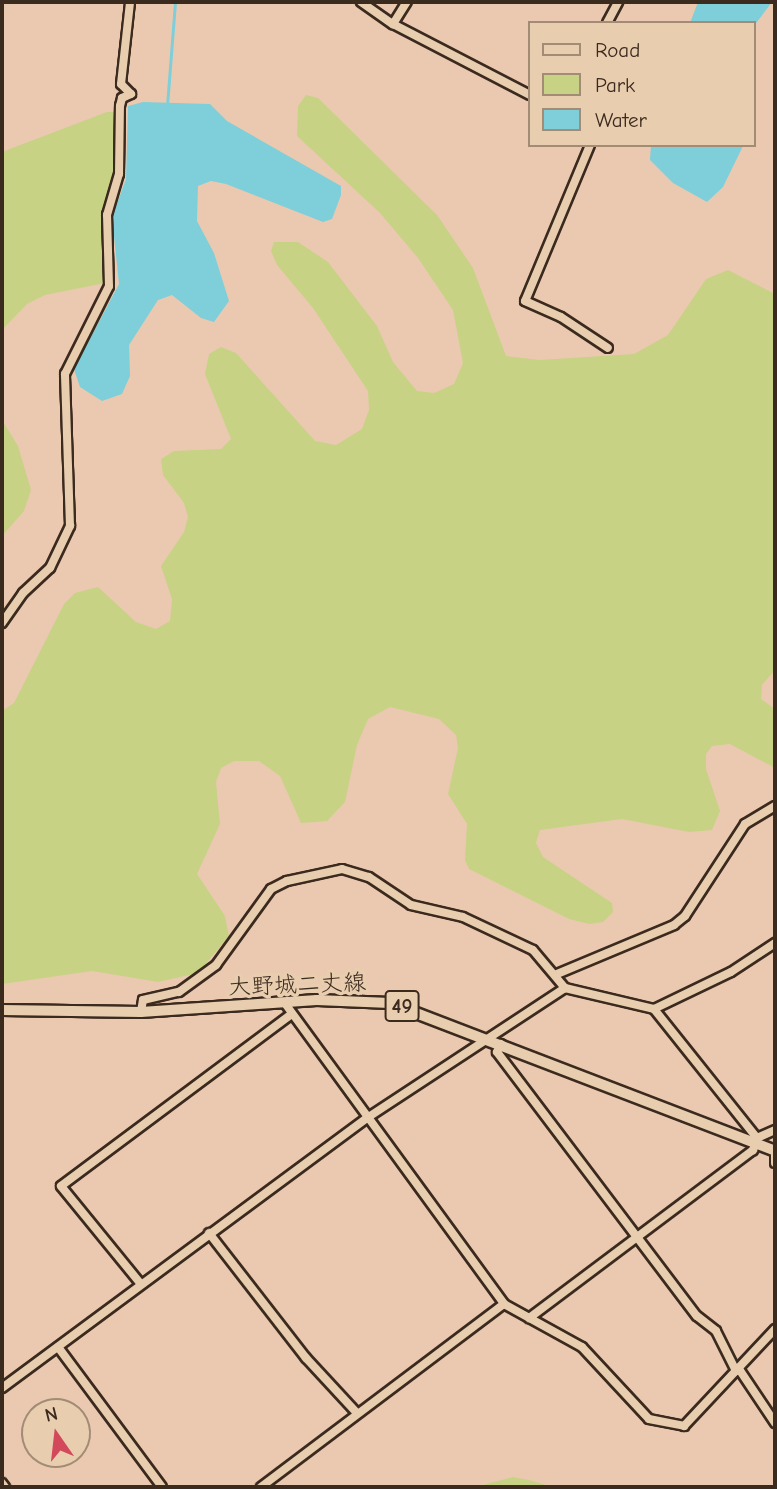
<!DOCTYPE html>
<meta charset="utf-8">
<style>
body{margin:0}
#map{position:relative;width:777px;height:1489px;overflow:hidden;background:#ebc9b0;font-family:"Comic Neue","Klee One",sans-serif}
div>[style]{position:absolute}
.green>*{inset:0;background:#c7d285}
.water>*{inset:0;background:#7ecfd9}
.stream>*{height:2.5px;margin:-1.25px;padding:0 1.25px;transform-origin:1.25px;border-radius:1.25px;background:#7ecfd9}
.roads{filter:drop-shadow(2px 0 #3b2a1e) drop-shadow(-2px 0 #3b2a1e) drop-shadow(0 2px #3b2a1e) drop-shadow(0 -2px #3b2a1e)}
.minor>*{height:8px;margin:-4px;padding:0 4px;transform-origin:4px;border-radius:4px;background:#e8cdaf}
.major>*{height:10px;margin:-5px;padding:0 5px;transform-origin:5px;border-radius:5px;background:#e8cdaf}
span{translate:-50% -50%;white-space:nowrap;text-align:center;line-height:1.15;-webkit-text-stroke:7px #e8cdaf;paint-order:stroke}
.shield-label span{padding:2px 5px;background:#e8cdaf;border:2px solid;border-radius:5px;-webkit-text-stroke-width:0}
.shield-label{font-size:21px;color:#3b2a1e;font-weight:700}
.street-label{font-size:23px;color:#3b2a1e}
.frame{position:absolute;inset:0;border:4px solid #3b2a1e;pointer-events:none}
.legend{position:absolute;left:528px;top:21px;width:228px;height:126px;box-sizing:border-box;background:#e8cdaf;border:2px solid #a38c75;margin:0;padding:9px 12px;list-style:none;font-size:21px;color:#3b2a1e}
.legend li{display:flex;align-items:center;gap:14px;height:35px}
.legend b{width:35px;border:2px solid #a38c75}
.north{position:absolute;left:21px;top:1398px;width:70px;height:70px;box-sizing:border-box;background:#e8cdaf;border:2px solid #a38c75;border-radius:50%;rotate:346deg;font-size:19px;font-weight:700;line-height:28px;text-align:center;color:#3b2a1e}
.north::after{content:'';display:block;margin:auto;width:24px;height:32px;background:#d1495b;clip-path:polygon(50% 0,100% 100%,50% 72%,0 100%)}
</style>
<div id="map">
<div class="green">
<div style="clip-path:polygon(306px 95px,318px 98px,437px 215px,473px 268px,506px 356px,539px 360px,634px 354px,668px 335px,706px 279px,728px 270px,775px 294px,775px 670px,762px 685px,761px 699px,775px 709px,775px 768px,730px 744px,712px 746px,706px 754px,706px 769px,720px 811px,712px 830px,689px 832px,622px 819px,540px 830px,536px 843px,543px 857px,612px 903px,613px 912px,603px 922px,589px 924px,569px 919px,469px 869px,465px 860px,467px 824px,448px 794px,458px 748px,456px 735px,439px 719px,390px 707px,368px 719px,357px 745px,345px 802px,327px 821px,301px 823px,280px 776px,259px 761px,234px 761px,221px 768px,216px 782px,220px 824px,197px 874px,225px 916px,229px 936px,198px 973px,158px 982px,92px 971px,2px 984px,2px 711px,14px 703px,64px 604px,75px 593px,98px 587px,136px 622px,156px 629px,170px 621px,172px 599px,161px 566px,184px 532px,188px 517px,184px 503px,163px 475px,161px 459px,174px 451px,221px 449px,231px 439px,205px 374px,209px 354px,221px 347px,236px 353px,315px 441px,336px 445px,362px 429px,369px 410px,368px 391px,313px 308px,277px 265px,271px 251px,274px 242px,298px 242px,328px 262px,377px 326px,393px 362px,417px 391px,434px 393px,454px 384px,463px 363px,453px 310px,418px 258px,380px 213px,297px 136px,298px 106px)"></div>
<div style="clip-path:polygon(107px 112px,116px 112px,117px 117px,113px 178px,103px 219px,105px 283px,45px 295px,27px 304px,2px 330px,2px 152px)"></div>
<div style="clip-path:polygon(2px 420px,18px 446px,31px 490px,24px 511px,2px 536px)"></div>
<div style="clip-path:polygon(513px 1477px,529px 1480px,553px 1487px,475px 1487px)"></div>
</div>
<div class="water">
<div style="clip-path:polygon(698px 2px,772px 2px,754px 26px,690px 23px)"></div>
<div style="clip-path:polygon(143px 102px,210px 104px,227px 121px,341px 186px,341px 195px,332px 219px,323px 222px,226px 184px,211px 181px,198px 186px,197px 221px,214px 253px,229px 301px,214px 322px,201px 318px,172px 295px,158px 300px,129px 345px,130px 376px,122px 394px,102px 401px,80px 387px,74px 369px,119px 284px,112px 217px,126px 179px,128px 106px)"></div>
<div style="clip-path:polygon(651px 145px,743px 145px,743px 146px,723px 187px,707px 202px,673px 183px,650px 160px)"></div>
</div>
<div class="stream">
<div style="left:167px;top:106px;width:104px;rotate:-85.6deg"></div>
</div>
<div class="roads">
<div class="minor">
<div style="left:361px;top:2px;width:39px;rotate:35deg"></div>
<div style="left:393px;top:24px;width:154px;rotate:27.4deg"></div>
<div style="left:607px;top:23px;width:24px;rotate:-62deg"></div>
<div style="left:393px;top:24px;width:26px;rotate:-58deg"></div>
<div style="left:590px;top:145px;width:169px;rotate:112.6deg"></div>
<div style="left:525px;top:301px;width:39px;rotate:24deg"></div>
<div style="left:561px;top:317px;width:56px;rotate:33.4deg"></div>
<div style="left:2px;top:623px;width:37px;rotate:-55deg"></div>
<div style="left:23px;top:593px;width:37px;rotate:-43deg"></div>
<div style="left:50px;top:568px;width:47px;rotate:-64.5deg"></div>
<div style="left:70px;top:526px;width:152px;rotate:-91.9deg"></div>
<div style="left:65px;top:374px;width:98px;rotate:-63.4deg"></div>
<div style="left:109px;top:286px;width:71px;rotate:-91.6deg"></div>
<div style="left:107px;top:215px;width:43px;rotate:-73.7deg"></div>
<div style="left:119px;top:174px;width:68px;rotate:-89.2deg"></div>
<div style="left:120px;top:106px;width:8px;rotate:-76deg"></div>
<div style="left:122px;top:98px;width:10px;rotate:-24deg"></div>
<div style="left:131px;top:94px;width:14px;rotate:-135deg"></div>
<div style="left:121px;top:84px;width:82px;rotate:-83.7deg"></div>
<div style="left:557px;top:974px;width:127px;rotate:-22.7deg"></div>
<div style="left:674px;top:925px;width:14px;rotate:-39deg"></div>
<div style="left:685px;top:916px;width:110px;rotate:-56.9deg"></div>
<div style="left:745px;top:824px;width:35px;rotate:-31deg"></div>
<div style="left:284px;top:1002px;width:374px;rotate:53.9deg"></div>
<div style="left:504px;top:1304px;width:89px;rotate:28.9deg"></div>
<div style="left:582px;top:1347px;width:98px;rotate:47.1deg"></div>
<div style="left:649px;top:1419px;width:36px;rotate:11deg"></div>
<div style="left:684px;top:1426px;width:133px;rotate:-46.8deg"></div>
<div style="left:654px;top:1009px;width:85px;rotate:-25.7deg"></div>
<div style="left:731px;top:972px;width:53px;rotate:-33.4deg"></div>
<div style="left:141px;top:1012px;width:12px;rotate:-81deg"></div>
<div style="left:143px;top:1000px;width:37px;rotate:-13deg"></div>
<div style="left:179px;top:992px;width:46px;rotate:-36.1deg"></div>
<div style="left:216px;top:965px;width:94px;rotate:-54.1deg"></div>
<div style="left:271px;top:889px;width:18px;rotate:-27deg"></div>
<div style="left:287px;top:881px;width:56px;rotate:-12.3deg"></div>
<div style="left:342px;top:869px;width:28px;rotate:17deg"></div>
<div style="left:369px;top:877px;width:50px;rotate:33.7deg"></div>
<div style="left:411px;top:905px;width:53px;rotate:13deg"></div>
<div style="left:463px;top:917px;width:77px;rotate:25.2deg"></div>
<div style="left:533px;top:950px;width:50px;rotate:49.9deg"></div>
<div style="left:501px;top:1044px;width:9px;rotate:117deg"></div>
<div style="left:497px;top:1052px;width:331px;rotate:52.9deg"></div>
<div style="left:697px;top:1316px;width:24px;rotate:38deg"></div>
<div style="left:716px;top:1331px;width:45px;rotate:63.4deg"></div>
<div style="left:757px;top:1138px;width:20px;rotate:-24deg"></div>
<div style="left:775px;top:1155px;width:8px;rotate:90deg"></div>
<div style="left:209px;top:1233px;width:158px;rotate:52.2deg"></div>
<div style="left:306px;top:1358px;width:75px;rotate:47.2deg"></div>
<div style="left:140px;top:1283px;width:125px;rotate:-129.2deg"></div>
<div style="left:61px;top:1186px;width:286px;rotate:-36.7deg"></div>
<div style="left:58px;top:1347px;width:174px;rotate:53.4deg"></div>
<div style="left:739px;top:1369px;width:65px;rotate:56.3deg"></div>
<div style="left:2px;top:1388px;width:454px;rotate:-36.5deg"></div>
<div style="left:367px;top:1118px;width:237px;rotate:-33.3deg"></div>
<div style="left:565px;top:988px;width:91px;rotate:13.3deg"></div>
<div style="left:654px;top:1009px;width:165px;rotate:51.4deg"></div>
<div style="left:757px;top:1138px;width:13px;rotate:108deg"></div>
<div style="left:753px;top:1150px;width:280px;rotate:143.1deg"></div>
<div style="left:2px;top:1483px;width:5px;rotate:53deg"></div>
<div style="left:261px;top:1487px;width:304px;rotate:-37deg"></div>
</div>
<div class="major">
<div style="left:2px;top:1010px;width:139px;rotate:0.8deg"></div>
<div style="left:141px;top:1012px;width:176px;rotate:-3.9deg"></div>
<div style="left:317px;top:1000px;width:73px;rotate:2.4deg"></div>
<div style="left:390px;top:1003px;width:412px;rotate:21deg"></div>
</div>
</div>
<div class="shield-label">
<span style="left:402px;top:1006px">49</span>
</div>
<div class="street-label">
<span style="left:297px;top:985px;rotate:-2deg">大野城二丈線</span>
</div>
<div class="frame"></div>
<ul class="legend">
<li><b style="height:9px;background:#e8cdaf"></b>Road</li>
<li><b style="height:19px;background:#c7d285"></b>Park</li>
<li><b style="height:19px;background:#7ecfd9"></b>Water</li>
</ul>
<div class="north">N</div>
</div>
